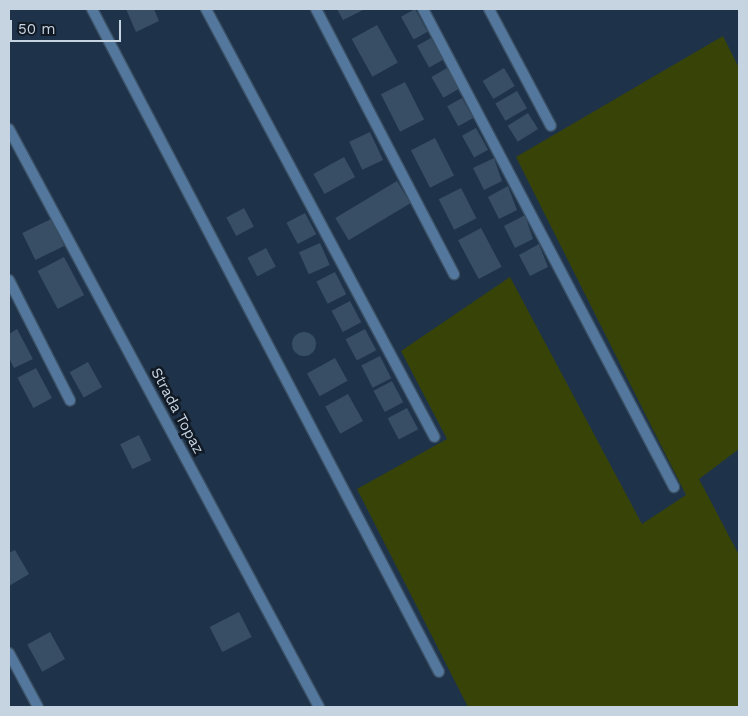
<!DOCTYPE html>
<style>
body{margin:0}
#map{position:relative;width:748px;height:716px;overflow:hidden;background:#1e3349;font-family:"Work Sans",sans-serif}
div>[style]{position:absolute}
.green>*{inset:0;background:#384308}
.building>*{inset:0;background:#374e65;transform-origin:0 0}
.round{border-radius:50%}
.roads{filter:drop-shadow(1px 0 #3c5064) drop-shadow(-1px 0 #3c5064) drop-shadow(0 1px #3c5064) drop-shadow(0 -1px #3c5064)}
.minor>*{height:10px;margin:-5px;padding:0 5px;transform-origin:5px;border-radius:5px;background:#53779d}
span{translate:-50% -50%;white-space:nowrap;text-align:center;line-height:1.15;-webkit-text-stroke:5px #111a24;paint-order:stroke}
.street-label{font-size:15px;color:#c6d3e1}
.frame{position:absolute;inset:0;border:10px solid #c6d3e1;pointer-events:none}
.scale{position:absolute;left:10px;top:20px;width:111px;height:22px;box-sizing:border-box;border:2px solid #c6d3e1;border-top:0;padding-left:6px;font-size:15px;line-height:18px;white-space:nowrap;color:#c6d3e1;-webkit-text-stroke:4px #111a24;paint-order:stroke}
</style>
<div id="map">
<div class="green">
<div style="clip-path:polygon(723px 36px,739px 68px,739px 449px,699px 479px,739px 555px,739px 707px,468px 707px,357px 489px,447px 439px,401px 351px,510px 277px,642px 524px,686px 495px,516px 157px)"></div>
</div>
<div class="building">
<div style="clip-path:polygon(126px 9px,154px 9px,159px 21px,136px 32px)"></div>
<div style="clip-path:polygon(337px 9px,365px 9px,343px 20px)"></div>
<div style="left:415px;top:9px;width:26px;height:16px;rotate:61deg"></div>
<div style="left:377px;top:25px;width:43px;height:29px;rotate:61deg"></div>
<div style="left:431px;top:38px;width:25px;height:16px;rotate:61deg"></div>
<div style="left:447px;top:68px;width:24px;height:18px;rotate:60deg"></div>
<div style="left:504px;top:68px;width:21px;height:25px;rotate:59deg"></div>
<div style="left:405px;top:82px;width:42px;height:27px;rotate:63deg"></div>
<div style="left:517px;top:91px;width:20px;height:25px;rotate:60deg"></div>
<div style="left:462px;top:98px;width:23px;height:17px;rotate:61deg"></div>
<div style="left:528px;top:113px;width:19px;height:24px;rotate:58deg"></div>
<div style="left:476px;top:128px;width:25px;height:16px;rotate:61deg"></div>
<div style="left:370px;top:132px;width:31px;height:23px;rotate:65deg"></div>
<div style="left:435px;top:138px;width:42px;height:27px;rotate:63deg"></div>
<div style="left:344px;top:157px;width:23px;height:35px;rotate:61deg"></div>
<div style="clip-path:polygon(494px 158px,502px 181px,484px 190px,473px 168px)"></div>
<div style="left:397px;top:181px;width:26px;height:72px;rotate:59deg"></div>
<div style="clip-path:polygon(508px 186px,517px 210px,499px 219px,488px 197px)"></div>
<div style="left:461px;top:188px;width:34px;height:25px;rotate:63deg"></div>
<div style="left:244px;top:208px;width:21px;height:20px;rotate:62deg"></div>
<div style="left:305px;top:213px;width:24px;height:21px;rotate:62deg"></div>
<div style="clip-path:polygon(525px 215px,533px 239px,515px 248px,504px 226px)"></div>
<div style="left:51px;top:219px;width:30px;height:32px;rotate:64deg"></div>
<div style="left:481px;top:228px;width:44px;height:26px;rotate:62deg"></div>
<div style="left:320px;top:243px;width:24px;height:23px;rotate:66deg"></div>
<div style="clip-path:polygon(539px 244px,548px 267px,530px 276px,519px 255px)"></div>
<div style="left:266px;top:248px;width:21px;height:21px;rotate:62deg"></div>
<div style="left:64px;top:257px;width:43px;height:30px;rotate:62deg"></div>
<div style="left:335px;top:272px;width:25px;height:21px;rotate:63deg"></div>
<div style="left:350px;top:301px;width:24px;height:21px;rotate:62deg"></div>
<div style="clip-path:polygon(17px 329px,33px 359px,14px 368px,9px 358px,9px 334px)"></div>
<div style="left:365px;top:329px;width:24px;height:22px;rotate:62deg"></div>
<div class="round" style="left:292px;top:332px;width:24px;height:24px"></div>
<div style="left:380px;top:356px;width:25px;height:21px;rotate:63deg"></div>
<div style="left:335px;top:358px;width:26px;height:32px;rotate:61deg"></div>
<div style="left:88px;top:362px;width:29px;height:21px;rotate:61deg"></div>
<div style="left:36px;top:368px;width:34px;height:21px;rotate:62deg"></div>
<div style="left:392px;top:381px;width:24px;height:21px;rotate:62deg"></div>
<div style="left:348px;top:394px;width:31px;height:26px;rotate:61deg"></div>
<div style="left:407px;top:408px;width:24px;height:22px;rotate:62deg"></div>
<div style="left:139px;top:435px;width:28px;height:21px;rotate:64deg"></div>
<div style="clip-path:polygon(15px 550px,29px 574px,9px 586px,9px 553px)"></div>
<div style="left:239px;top:612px;width:28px;height:33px;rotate:63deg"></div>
<div style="left:50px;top:632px;width:31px;height:26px;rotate:61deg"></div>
</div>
<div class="roads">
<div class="minor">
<div style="left:92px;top:9px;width:748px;rotate:62.37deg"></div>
<div style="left:206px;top:9px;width:485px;rotate:61.9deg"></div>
<div style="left:316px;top:9px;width:299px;rotate:62.5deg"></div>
<div style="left:423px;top:9px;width:540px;rotate:62.3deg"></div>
<div style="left:489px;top:9px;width:132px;rotate:62.1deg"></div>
<div style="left:9px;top:129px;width:656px;rotate:61.79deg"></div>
<div style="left:9px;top:280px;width:135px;rotate:63.1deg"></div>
<div style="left:9px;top:653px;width:61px;rotate:61.8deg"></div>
</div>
</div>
<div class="street-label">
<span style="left:177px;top:411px;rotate:62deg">Strada Topaz</span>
</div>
<div class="frame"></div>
<div class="scale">50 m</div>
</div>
